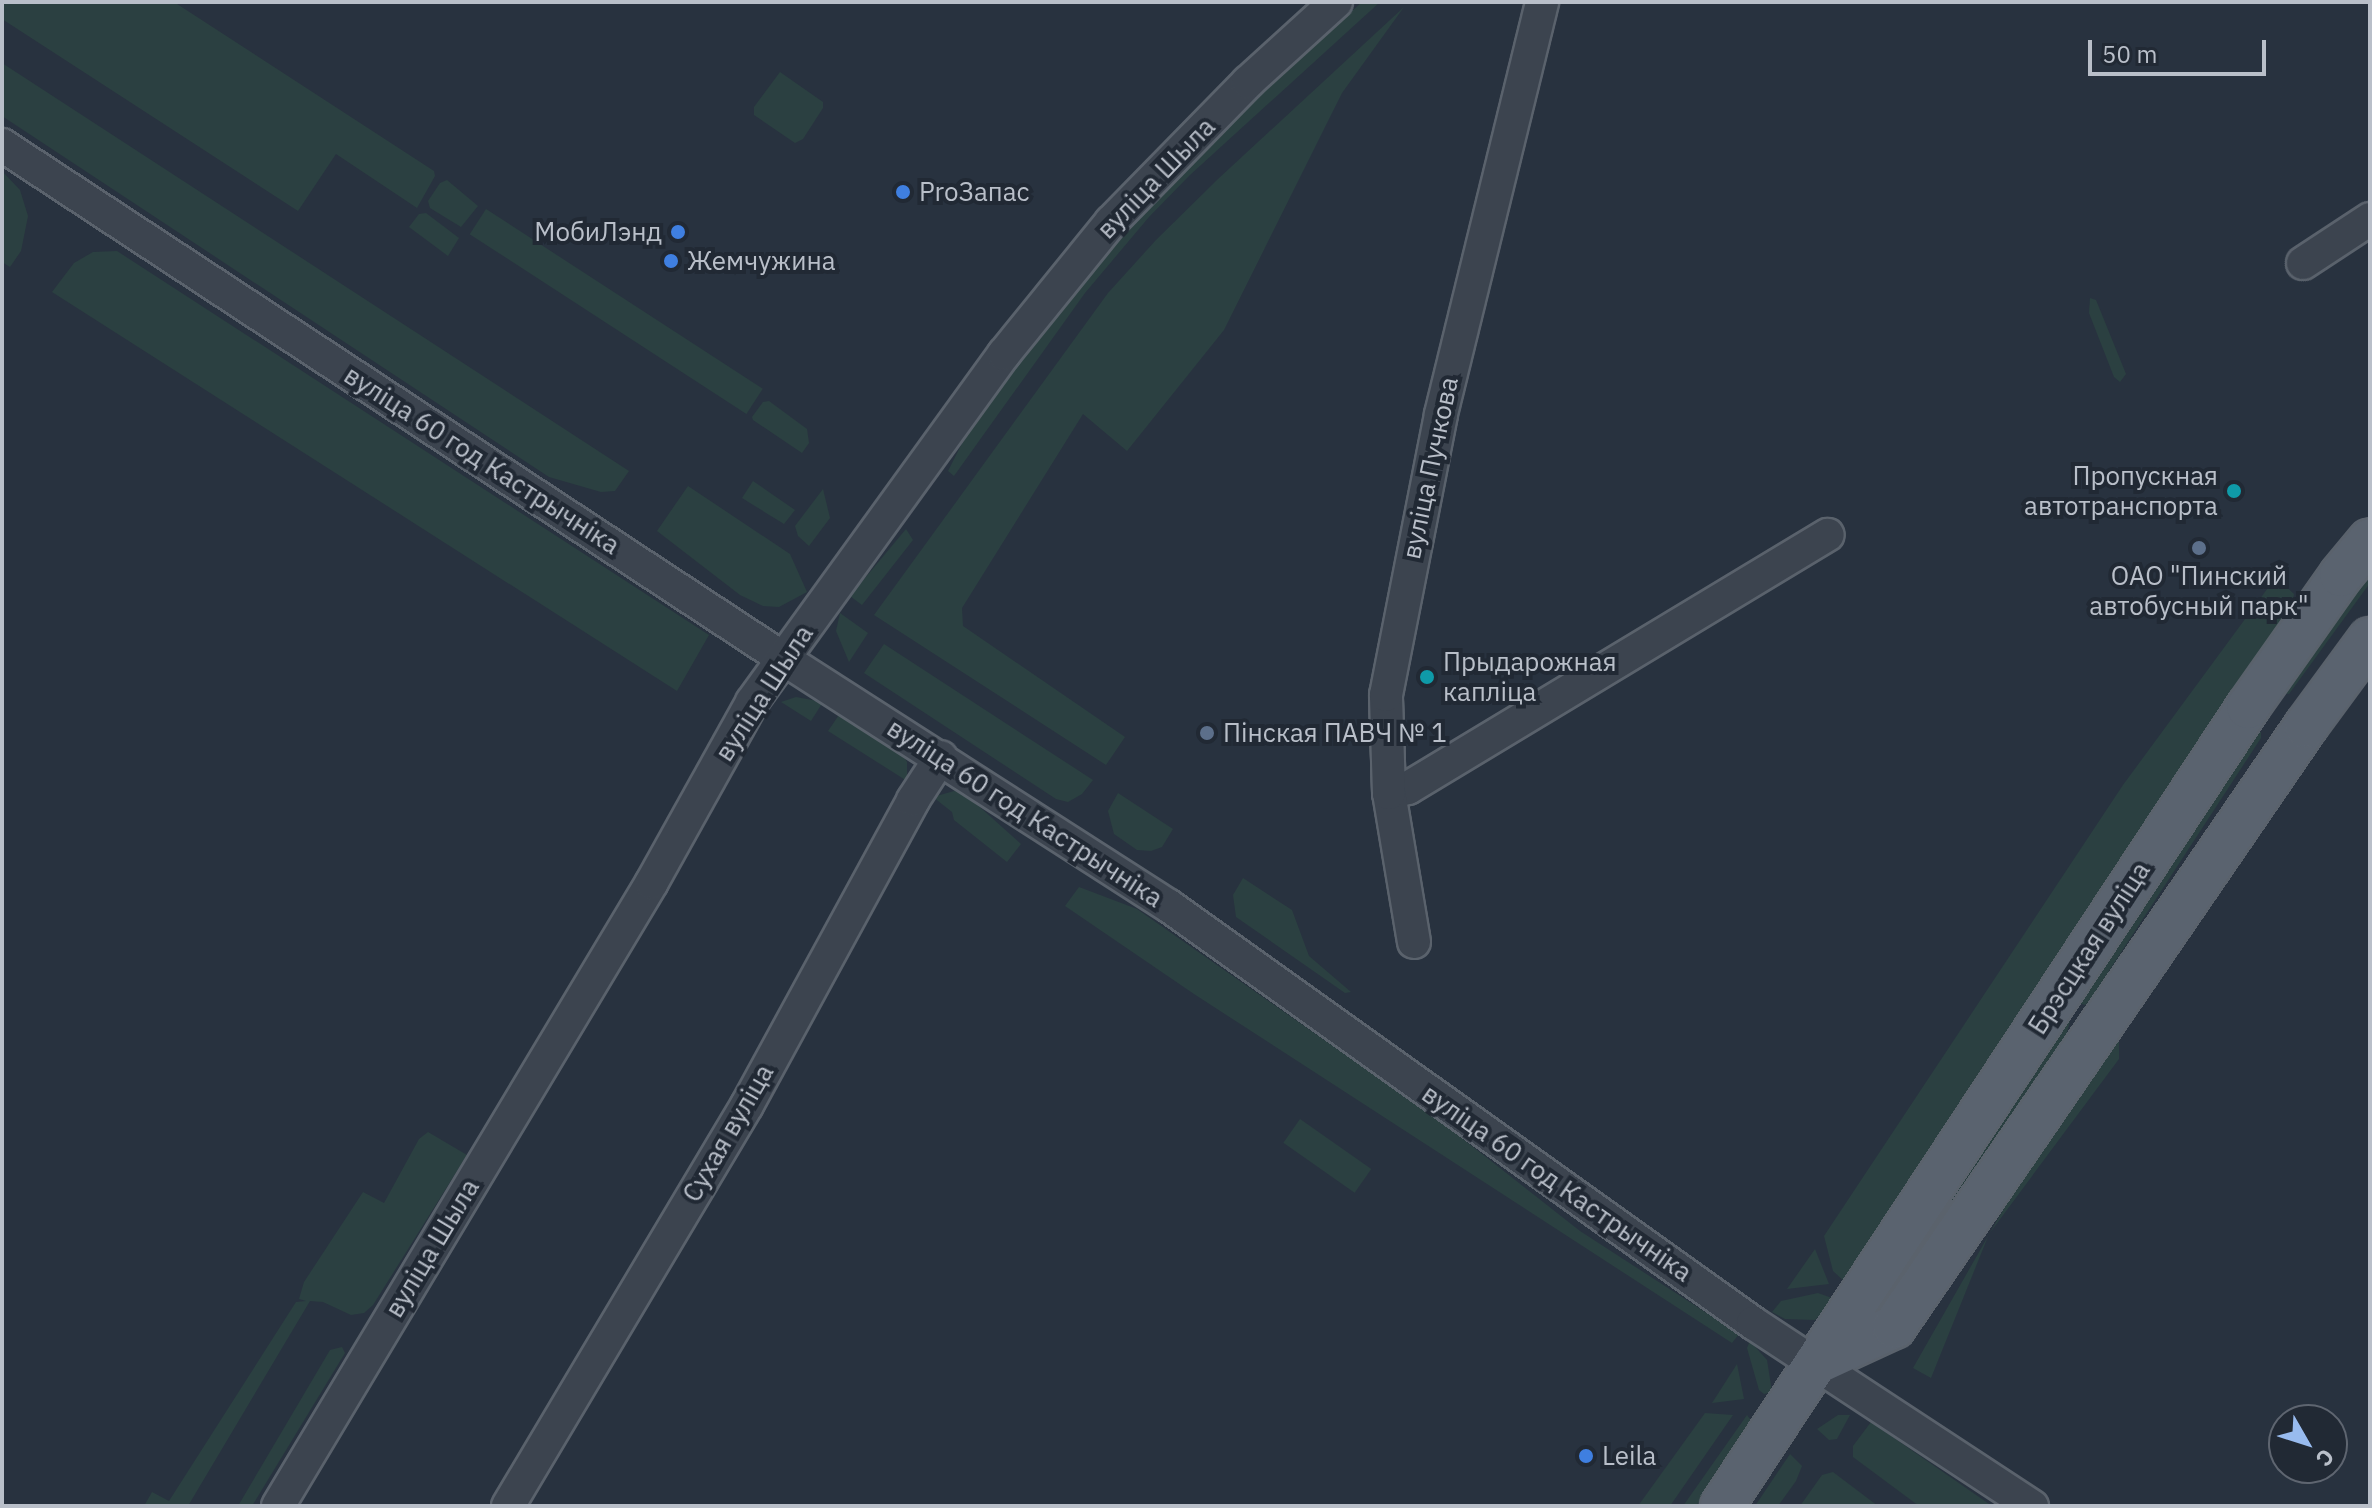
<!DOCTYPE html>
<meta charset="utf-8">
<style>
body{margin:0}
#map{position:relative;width:2372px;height:1508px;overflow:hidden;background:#28323f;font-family:"IBM Plex Sans",sans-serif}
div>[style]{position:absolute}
.green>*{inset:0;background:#2b4041;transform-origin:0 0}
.roads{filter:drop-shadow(2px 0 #5a626c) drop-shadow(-2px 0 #5a626c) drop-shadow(0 2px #5a626c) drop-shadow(0 -2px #5a626c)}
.minor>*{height:32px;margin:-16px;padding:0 16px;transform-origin:16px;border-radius:16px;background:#3c444f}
.major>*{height:42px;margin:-21px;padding:0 21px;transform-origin:21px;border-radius:21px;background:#5a636f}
.dots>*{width:22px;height:22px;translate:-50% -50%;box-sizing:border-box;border:4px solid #212934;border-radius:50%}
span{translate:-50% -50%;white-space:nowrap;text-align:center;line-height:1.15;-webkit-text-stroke:8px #212934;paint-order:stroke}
.street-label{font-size:26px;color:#b9bfc9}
.poi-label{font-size:26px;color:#b9bfc9}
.left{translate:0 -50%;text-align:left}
.right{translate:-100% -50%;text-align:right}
.frame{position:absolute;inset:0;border:4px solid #b9bfc9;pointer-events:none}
.north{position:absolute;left:2268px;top:1404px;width:80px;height:80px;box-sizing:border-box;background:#212934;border:2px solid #5e6570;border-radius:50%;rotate:129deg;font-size:22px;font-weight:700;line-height:32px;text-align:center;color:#b9bfc9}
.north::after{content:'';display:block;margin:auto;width:28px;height:36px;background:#98bbef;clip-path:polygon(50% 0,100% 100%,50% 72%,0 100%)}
.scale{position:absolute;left:2088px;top:40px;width:178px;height:36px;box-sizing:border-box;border:4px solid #b9bfc9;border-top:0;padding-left:10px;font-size:24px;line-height:28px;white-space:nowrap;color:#b9bfc9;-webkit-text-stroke:6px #212934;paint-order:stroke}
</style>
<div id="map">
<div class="green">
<div style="clip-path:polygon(2px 2px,174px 2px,434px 171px,435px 176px,417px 208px,336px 154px,298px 211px,2px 19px)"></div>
<div style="clip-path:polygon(1362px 2px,1380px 2px,1190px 175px,1149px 217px,1085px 293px,954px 476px,948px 471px,979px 410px,1079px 278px,1202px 145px)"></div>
<div style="clip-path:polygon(1404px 7px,1342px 93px,1224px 330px,1127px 451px,1083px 414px,962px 608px,963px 626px,1125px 737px,1106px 765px,874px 615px,1108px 293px,1156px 240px,1218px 179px)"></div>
<div style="clip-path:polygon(2px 63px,629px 471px,615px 491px,601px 492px,549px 477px,2px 116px)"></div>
<div style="clip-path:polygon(780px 72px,823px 102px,823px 108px,803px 139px,795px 143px,754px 115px,754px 107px)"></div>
<div style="clip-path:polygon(2px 171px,20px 190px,28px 216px,21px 251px,10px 267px,2px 262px)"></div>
<div style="clip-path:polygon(447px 180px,478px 206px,461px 227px,430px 208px,428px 201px,440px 183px)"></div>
<div style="left:486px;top:209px;width:330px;height:30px;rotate:33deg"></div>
<div style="clip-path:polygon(426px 213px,459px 238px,448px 256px,409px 227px,419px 214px)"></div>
<div style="clip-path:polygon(117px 251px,709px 635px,677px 691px,52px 292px,74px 263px,93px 252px)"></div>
<div style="clip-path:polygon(2090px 298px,2096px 300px,2126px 374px,2120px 382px,2114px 377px,2089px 313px)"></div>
<div style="clip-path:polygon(769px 401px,807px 429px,809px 443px,802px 453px,753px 420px,752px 417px,763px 402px)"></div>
<div style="clip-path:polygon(753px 481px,795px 510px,784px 524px,742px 498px)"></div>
<div style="clip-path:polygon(688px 486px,790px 554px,807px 592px,779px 607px,763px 606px,740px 595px,657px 531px)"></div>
<div style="clip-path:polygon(823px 489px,830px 518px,809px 546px,798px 536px,795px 526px)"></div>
<div style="clip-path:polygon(906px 529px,913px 540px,862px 605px,850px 596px)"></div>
<div style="clip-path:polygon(2370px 567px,2370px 583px,2289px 694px,2282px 693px)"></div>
<div style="clip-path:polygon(2276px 577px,2294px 594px,2291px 609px,2155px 808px,1847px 1284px,1833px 1271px,1824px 1236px,2123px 785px)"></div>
<div style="clip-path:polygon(840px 613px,868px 633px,849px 662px,836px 631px)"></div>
<div style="clip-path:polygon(884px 644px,1093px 780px,1082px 794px,1068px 802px,1056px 799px,864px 673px)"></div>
<div style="clip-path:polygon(796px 697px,823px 702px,811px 721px,781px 702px)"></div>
<div style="clip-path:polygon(841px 712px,901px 752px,907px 762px,907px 781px,828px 731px)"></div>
<div style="clip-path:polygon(2255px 732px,2261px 732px,2261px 738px,2090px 1000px,2085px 1005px,2079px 1003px,2081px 993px)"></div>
<div style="clip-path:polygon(954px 791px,963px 792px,1021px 844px,1007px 862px,954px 820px,952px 812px,933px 797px)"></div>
<div style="clip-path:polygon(1118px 793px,1173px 829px,1162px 847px,1151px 851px,1137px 850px,1114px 834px,1108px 811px)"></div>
<div style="clip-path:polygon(1243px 878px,1292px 910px,1309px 956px,1351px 992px,1345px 993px,1236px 917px,1233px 895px)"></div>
<div style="clip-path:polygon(1079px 887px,1137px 909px,1440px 1121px,1580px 1231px,1739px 1334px,1732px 1343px,1194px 994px,1065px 906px)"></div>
<div style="clip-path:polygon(2062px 1020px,2070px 1021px,2066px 1036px,1897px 1284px,1890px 1288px)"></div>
<div style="clip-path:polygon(2119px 1036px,2119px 1059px,1989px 1234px,1931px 1378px,1913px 1368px,2024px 1173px)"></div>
<div style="left:1300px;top:1119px;width:87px;height:29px;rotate:35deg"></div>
<div style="clip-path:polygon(428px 1132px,467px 1155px,373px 1305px,364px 1313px,351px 1315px,323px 1302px,310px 1301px,188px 1506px,144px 1506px,152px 1492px,169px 1501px,296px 1302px,306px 1301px,299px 1299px,304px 1282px,363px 1192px,384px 1203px,419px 1139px)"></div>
<div style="clip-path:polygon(1815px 1249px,1829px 1284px,1787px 1289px)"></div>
<div style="clip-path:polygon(1818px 1293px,1832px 1298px,1832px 1302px,1815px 1320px,1785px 1319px,1772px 1312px,1781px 1301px)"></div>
<div style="clip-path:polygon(1750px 1341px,1767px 1360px,1772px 1392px,1764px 1394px,1759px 1390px,1747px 1348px)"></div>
<div style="clip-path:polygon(342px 1347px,345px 1353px,252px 1506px,238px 1506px,330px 1350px)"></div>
<div style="clip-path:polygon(1737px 1364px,1744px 1399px,1712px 1403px)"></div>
<div style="clip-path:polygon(1705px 1413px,1733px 1415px,1670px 1506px,1638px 1506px)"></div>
<div style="clip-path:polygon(1747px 1415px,1753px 1423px,1696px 1506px,1683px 1506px)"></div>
<div style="clip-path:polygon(1838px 1415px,1850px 1415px,1837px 1439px,1829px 1440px,1817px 1429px)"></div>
<div style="clip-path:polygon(1871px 1422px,1992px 1506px,1919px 1506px,1853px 1457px,1853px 1446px)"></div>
<div style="clip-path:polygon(1790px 1454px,1802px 1466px,1796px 1481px,1778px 1506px,1755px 1506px)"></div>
<div style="clip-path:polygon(1833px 1472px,1878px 1506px,1800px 1506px,1822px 1475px)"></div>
</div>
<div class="roads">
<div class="minor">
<div style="left:2px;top:145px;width:936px;rotate:33.32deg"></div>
<div style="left:784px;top:659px;width:457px;rotate:32.7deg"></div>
<div style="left:1169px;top:906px;width:718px;rotate:35.53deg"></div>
<div style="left:1753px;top:1323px;width:334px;rotate:33.3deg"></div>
<div style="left:2303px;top:263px;width:80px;rotate:-33.3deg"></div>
<div style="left:1389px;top:793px;width:20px;rotate:-15deg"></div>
<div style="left:1408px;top:788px;width:490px;rotate:-31.1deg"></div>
<div style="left:1414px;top:942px;width:151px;rotate:-99.5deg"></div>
<div style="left:1389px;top:793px;width:98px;rotate:-91.8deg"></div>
<div style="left:1386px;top:695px;width:286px;rotate:-78.9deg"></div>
<div style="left:1441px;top:414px;width:424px;rotate:-76.2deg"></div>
<div style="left:278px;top:1506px;width:727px;rotate:-59.06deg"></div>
<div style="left:652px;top:882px;width:206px;rotate:-60.9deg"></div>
<div style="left:752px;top:702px;width:430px;rotate:-54.1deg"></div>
<div style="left:1004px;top:354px;width:170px;rotate:-51deg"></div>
<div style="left:1111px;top:222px;width:196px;rotate:-45.6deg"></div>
<div style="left:1248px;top:82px;width:119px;rotate:-42.3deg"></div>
<div style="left:508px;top:1506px;width:467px;rotate:-59.2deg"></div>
<div style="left:747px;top:1105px;width:347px;rotate:-61.4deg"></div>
<div style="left:913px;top:800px;width:51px;rotate:-56.9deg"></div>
</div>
<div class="major">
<div style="left:1816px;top:1363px;width:86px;rotate:-24.8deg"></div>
<div style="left:1894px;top:1327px;width:729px;rotate:-55.57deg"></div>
<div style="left:2306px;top:726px;width:108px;rotate:-53.7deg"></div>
<div style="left:1722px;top:1506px;width:957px;rotate:-56.64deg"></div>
<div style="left:2248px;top:707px;width:161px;rotate:-54.8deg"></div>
<div style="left:2341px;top:575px;width:45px;rotate:-50.4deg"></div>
</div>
</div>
<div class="dots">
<div style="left:903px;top:192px;background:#3f7fe0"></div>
<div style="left:678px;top:232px;background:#3f7fe0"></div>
<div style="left:671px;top:261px;background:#3f7fe0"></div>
<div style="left:2234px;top:491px;background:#0f9aa8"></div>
<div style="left:2199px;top:548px;background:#5c6f8a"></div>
<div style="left:1427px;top:677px;background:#0f9aa8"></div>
<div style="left:1207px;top:733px;background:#5c6f8a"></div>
<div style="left:1586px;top:1456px;background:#3f7fe0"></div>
</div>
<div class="street-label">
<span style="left:1156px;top:178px;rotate:-46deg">вуліца Шыла</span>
<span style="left:482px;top:460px;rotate:33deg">вуліца 60 год Кастрычніка</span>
<span style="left:1430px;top:468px;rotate:-78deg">вуліца Пучкова</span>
<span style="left:764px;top:693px;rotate:-57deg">вуліца Шыла</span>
<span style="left:1025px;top:813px;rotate:33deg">вуліца 60 год Кастрычніка</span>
<span style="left:2089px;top:948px;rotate:-57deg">Брэсцкая вуліца</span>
<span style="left:728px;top:1133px;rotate:-60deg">Сухая вуліца</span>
<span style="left:1557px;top:1183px;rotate:35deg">вуліца 60 год Кастрычніка</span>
<span style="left:432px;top:1248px;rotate:-59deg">вуліца Шыла</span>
</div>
<div class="poi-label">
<span class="left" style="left:919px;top:192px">ProЗапас</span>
<span class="right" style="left:662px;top:232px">МобиЛэнд</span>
<span class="left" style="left:687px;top:261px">Жемчужина</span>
<span class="right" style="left:2218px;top:491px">Пропускная<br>автотранспорта</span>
<span style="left:2199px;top:591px">ОАО "Пинский<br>автобусный парк"</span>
<span class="left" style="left:1443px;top:677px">Прыдарожная<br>капліца</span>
<span class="left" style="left:1223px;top:733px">Пінская ПАВЧ № 1</span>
<span class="left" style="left:1602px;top:1456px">Leila</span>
</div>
<div class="frame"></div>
<div class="north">С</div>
<div class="scale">50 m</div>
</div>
